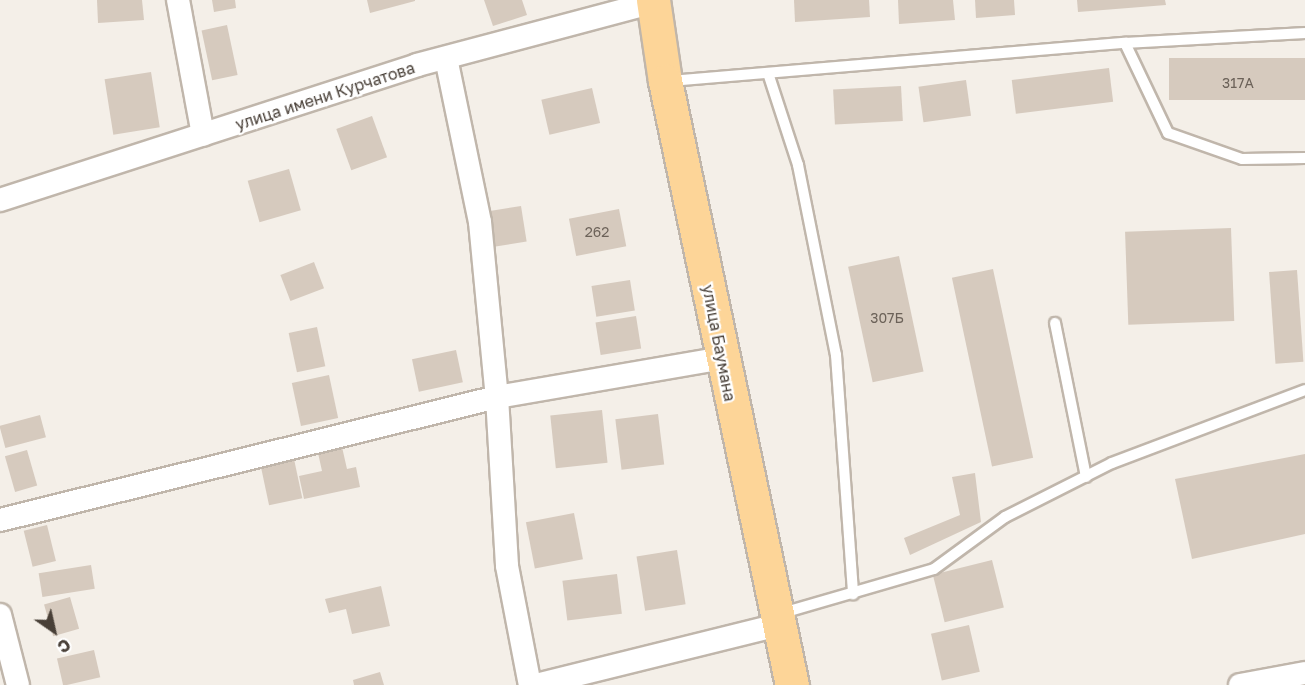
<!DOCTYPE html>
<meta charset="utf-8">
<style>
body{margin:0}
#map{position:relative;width:1305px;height:685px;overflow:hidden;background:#f4efe8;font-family:"Golos Text",sans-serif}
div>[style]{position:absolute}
.building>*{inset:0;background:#d6cabe;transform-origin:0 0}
.roads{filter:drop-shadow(2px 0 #c0b6ab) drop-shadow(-2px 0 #c0b6ab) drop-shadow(0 2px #c0b6ab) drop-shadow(0 -2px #c0b6ab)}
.service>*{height:10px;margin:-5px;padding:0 5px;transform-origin:5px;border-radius:5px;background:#fff}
.minor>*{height:22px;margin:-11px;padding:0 11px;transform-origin:11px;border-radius:11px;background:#fff}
.primary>*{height:33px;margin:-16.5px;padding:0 16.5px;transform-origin:16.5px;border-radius:16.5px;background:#fdd598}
span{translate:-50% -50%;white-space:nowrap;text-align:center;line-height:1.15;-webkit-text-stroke:4.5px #fff;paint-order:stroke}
.number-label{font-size:14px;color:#6c6259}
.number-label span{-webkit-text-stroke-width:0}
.street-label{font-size:16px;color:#483f37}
.north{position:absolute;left:24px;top:601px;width:60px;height:60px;-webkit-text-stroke:4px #fff;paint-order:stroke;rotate:146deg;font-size:16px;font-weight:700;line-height:24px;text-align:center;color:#483f37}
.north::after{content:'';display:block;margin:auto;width:21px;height:27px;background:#483f37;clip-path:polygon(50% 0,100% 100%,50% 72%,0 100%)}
</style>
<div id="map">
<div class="building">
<div style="clip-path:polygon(97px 0,142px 0,144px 20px,98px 23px)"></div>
<div style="clip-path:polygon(212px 0,235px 0,236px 8px,214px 12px)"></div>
<div style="clip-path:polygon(367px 0,415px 0,415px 1px,370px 13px)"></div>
<div style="clip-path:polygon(484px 0,522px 0,527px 15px,493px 26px)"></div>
<div style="clip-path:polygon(794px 0,869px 0,870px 17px,795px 22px)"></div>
<div style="clip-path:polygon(898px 0,953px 0,955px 20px,899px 24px)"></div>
<div style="clip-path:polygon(975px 0,1014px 0,1015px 15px,976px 18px)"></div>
<div style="clip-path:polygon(1077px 0,1165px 0,1166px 5px,1078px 12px)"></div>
<div style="left:227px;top:25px;width:51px;height:26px;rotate:78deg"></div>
<div style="left:1305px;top:58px;width:42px;height:136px;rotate:90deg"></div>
<div style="left:1109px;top:68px;width:34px;height:98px;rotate:83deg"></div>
<div style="left:151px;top:72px;width:56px;height:47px;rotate:81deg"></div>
<div style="left:966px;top:80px;width:36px;height:48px;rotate:82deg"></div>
<div style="left:901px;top:86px;width:35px;height:68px;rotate:87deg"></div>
<div style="left:592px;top:88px;width:36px;height:52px;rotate:77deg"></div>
<div style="left:372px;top:116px;width:44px;height:38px;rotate:70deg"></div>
<div style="left:289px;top:169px;width:43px;height:43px;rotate:74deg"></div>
<div style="left:521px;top:206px;width:36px;height:33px;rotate:81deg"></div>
<div style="left:619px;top:209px;width:38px;height:51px;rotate:79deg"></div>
<div style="left:1231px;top:228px;width:93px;height:106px;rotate:88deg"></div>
<div style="left:899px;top:256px;width:118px;height:52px;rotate:78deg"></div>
<div style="left:314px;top:262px;width:28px;height:36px;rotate:69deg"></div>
<div style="left:993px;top:269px;width:193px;height:42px;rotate:78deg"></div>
<div style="left:1297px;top:270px;width:92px;height:28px;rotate:86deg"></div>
<div style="left:630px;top:280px;width:31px;height:39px;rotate:81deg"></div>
<div style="left:636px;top:316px;width:33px;height:41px;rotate:81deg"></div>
<div style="left:317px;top:327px;width:40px;height:29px;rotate:78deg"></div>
<div style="left:456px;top:350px;width:33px;height:45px;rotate:78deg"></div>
<div style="left:329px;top:375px;width:44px;height:38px;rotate:78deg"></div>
<div style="left:602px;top:410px;width:53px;height:52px;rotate:84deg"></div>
<div style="left:658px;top:414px;width:51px;height:43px;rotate:83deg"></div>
<div style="left:40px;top:415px;width:23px;height:42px;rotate:75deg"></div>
<div style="clip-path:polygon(342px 447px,347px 469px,356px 467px,360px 487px,304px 499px,299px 476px,322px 471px,318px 453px)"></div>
<div style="left:27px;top:450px;width:37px;height:23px;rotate:74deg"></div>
<div style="clip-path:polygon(1305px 454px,1305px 534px,1192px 559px,1175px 479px)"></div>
<div style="left:294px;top:459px;width:40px;height:34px;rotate:78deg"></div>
<div style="clip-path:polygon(975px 473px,981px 522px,910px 555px,904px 538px,960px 515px,952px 477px)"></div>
<div style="left:574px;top:513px;width:47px;height:49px;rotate:79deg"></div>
<div style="left:47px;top:525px;width:37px;height:24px;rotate:76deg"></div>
<div style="left:677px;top:550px;width:55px;height:41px;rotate:81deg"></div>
<div style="left:992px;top:560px;width:49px;height:61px;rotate:76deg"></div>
<div style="left:91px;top:565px;width:24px;height:53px;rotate:81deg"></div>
<div style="left:617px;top:574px;width:40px;height:55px;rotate:83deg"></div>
<div style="clip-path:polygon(381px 586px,390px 626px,352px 634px,346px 609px,329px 613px,325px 599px)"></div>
<div style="left:70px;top:597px;width:33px;height:27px;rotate:74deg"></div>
<div style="left:969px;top:625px;width:48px;height:39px;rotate:77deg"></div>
<div style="left:94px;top:650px;width:28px;height:38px;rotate:77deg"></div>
<div style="clip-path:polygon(380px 672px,384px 685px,354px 685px,353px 680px)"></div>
</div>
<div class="roads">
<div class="service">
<div style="left:1125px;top:43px;width:100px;rotate:64.5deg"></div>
<div style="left:1168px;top:133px;width:78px;rotate:19.4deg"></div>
<div style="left:1242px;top:159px;width:63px;rotate:-0.9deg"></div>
<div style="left:768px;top:73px;width:97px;rotate:71.9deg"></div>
<div style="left:798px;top:165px;width:194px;rotate:78.7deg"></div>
<div style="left:836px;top:355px;width:240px;rotate:85.9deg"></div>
<div style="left:669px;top:81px;width:458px;rotate:-4.8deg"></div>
<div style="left:1125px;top:43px;width:180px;rotate:-3.2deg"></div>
<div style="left:1055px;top:323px;width:157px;rotate:78.6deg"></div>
<div style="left:779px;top:614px;width:161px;rotate:-16.2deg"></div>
<div style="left:934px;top:569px;width:88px;rotate:-36.2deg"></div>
<div style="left:1005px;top:517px;width:120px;rotate:-26.8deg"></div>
<div style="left:1112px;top:463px;width:206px;rotate:-20.7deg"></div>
</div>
<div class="minor">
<div style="left:178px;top:0;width:137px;rotate:79.5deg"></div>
<div style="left:446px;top:58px;width:167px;rotate:78.3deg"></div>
<div style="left:480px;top:222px;width:176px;rotate:84.5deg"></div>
<div style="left:497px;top:397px;width:169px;rotate:86.6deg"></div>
<div style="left:507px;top:566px;width:121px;rotate:79.1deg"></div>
<div style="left:0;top:200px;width:438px;rotate:-17.9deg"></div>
<div style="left:417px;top:65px;width:244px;rotate:-14.9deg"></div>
<div style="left:0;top:520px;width:512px;rotate:-13.9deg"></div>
<div style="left:497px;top:397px;width:228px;rotate:-9.8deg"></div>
<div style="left:0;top:615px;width:72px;rotate:75.6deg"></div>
<div style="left:536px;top:685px;width:250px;rotate:-13.9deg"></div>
<div style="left:1240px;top:685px;width:66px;rotate:-10.5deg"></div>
</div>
<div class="primary">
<div style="left:653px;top:0;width:82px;rotate:81.6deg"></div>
<div style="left:665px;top:81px;width:617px;rotate:78.13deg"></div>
</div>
</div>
<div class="number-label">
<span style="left:1238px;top:83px">317А</span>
<span style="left:597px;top:232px">262</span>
<span style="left:887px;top:318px">307Б</span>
</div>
<div class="street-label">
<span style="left:325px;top:96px;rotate:-18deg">улица имени Курчатова</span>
<span style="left:719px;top:343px;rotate:79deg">улица Баумана</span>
</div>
<div class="north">С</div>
</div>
